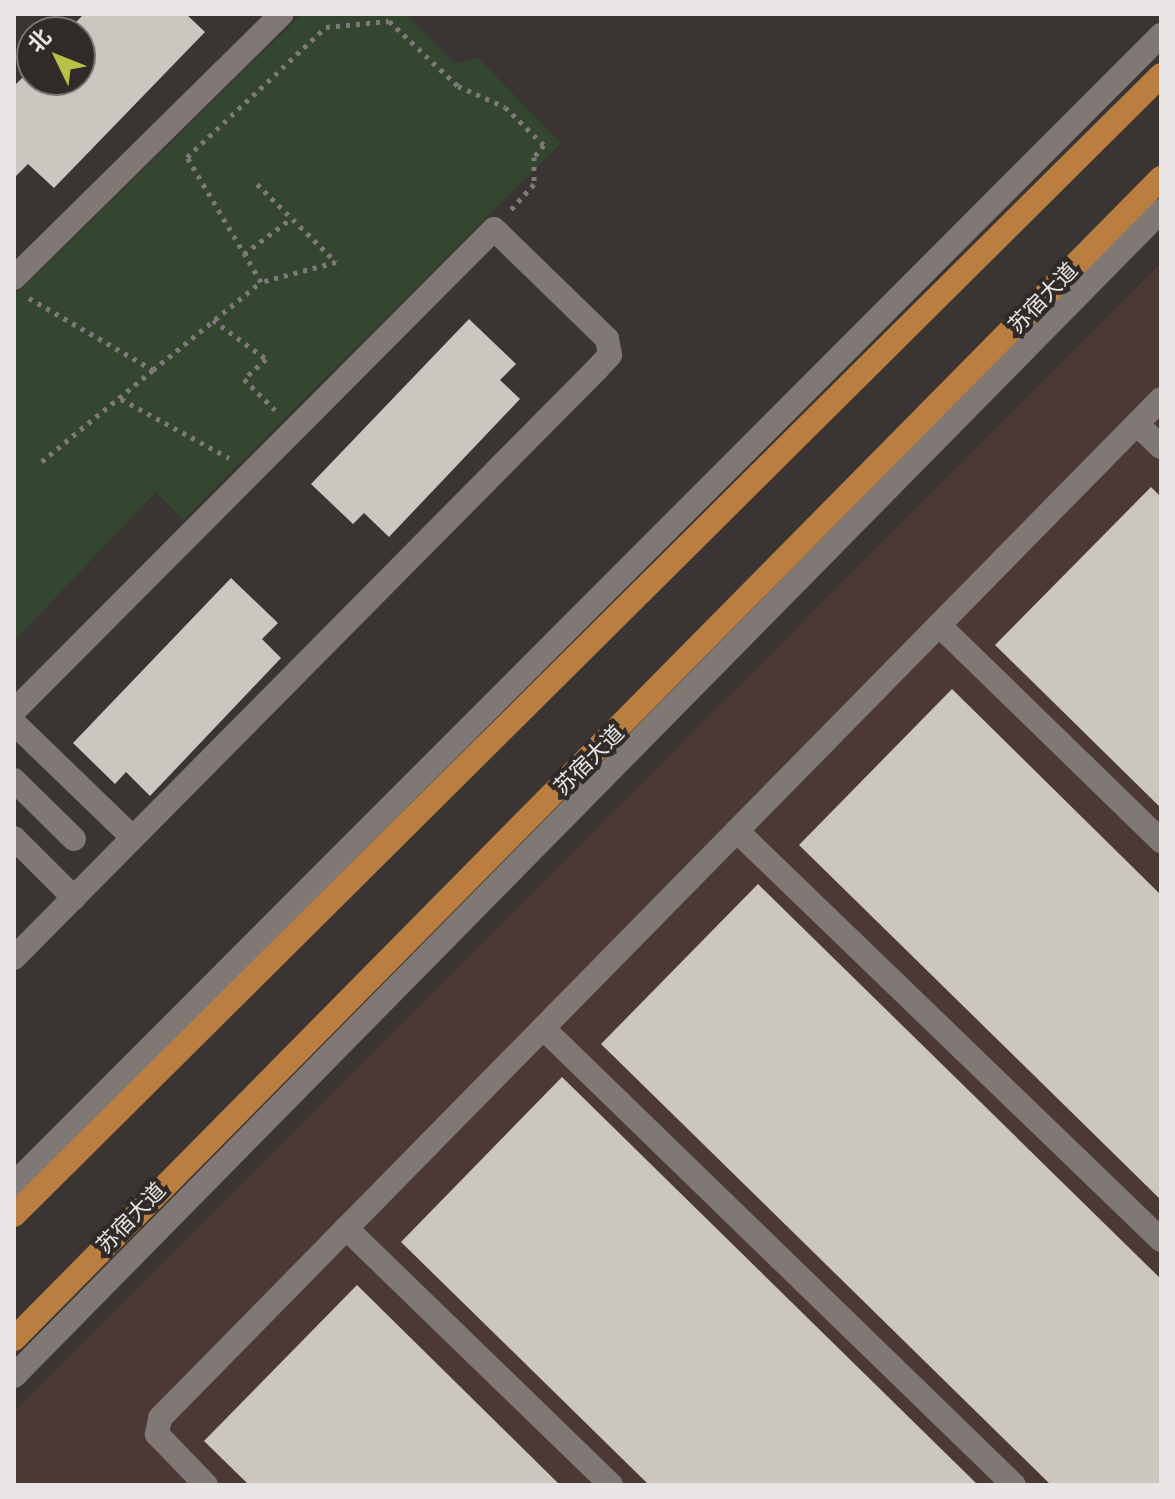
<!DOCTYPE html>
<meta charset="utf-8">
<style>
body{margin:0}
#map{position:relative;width:1175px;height:1499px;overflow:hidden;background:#3a3432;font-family:Roboto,"Noto Sans SC",sans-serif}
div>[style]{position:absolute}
.industrial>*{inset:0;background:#4c3834}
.green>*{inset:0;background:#344630}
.building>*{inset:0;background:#ccc6c1}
.path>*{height:5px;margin-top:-2.5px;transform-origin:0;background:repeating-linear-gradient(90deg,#7e7978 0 4px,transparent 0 10px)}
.minor>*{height:24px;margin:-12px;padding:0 12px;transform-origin:12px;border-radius:12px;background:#7f7875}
.major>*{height:24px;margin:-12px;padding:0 12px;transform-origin:12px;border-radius:12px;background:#ba7f40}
span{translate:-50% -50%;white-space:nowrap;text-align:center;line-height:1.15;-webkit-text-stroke:8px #302a28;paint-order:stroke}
.street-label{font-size:22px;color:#e9e5e4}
.frame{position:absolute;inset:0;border:16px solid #e9e5e4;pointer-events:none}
.north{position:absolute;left:16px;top:16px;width:80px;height:80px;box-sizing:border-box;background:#302a28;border:2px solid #7a7573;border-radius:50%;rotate:313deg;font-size:22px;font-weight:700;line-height:32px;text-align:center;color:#e9e5e4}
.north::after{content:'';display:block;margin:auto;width:28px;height:36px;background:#b9c046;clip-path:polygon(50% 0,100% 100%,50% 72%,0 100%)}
</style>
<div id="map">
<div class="industrial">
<div style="clip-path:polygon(1161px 263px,1161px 1485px,14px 1485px,14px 1412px)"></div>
</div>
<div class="green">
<div style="clip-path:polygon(302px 14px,405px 14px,455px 64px,478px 58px,561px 143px,183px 520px,156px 492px,14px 641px,14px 296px)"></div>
</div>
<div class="building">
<div style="clip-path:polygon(84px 14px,186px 14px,205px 32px,54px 188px,28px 164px,14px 178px,14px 86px,32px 68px,32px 80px,80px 80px,80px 32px,66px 32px)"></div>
<div style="clip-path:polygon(469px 319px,516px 364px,500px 380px,520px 399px,389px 537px,364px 513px,353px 524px,311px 484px)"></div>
<div style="clip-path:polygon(1151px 487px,1161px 497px,1161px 808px,995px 645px)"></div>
<div style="clip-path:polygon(231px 578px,278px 623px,262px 639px,281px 658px,150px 796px,126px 772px,115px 784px,73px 743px)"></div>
<div style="clip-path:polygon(952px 689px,1161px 895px,1161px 1200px,799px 845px)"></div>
<div style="clip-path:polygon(758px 884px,1161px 1279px,1161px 1485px,1051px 1485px,601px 1044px)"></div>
<div style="clip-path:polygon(562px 1077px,978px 1485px,649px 1485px,401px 1242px)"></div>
<div style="clip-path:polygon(357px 1285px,560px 1485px,249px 1485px,204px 1441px)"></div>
</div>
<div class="path">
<div style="left:257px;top:184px;width:111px;rotate:44.6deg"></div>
<div style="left:336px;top:262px;width:78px;rotate:165.1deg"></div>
<div style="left:244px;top:254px;width:60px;rotate:-36.9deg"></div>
<div style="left:29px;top:298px;width:143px;rotate:30.1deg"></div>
<div style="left:153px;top:370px;width:145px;rotate:140.6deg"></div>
<div style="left:213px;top:320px;width:66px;rotate:36.3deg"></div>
<div style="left:266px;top:359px;width:30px;rotate:138deg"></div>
<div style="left:244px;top:379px;width:45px;rotate:45deg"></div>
<div style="left:153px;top:370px;width:139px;rotate:-39.2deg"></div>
<div style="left:261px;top:282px;width:145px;rotate:-120.6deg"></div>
<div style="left:187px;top:157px;width:190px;rotate:-43.1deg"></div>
<div style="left:326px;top:27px;width:63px;rotate:-5.4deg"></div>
<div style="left:389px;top:21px;width:95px;rotate:43.3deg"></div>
<div style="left:458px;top:86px;width:51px;rotate:24.1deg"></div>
<div style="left:505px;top:107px;width:54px;rotate:44.3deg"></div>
<div style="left:544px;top:145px;width:16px;rotate:130deg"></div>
<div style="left:534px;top:157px;width:27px;rotate:90deg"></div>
<div style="left:534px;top:184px;width:36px;rotate:132deg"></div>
<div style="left:121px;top:399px;width:123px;rotate:28.6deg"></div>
</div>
<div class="minor">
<div style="left:14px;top:278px;width:376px;rotate:-44.6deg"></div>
<div style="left:1137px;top:424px;width:33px;rotate:44deg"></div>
<div style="left:939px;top:625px;width:310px;rotate:44.2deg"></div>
<div style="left:14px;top:711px;width:680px;rotate:-45.12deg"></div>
<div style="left:494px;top:229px;width:158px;rotate:44.2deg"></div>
<div style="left:607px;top:339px;width:16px;rotate:79deg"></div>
<div style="left:610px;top:355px;width:18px;rotate:133deg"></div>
<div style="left:598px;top:368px;width:830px;rotate:134.71deg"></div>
<div style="left:14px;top:723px;width:165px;rotate:44deg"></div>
<div style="left:14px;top:780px;width:84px;rotate:44.5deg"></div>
<div style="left:737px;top:831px;width:589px;rotate:43.97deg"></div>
<div style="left:14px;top:838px;width:85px;rotate:45deg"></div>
<div style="left:543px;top:1028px;width:656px;rotate:44.14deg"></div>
<div style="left:14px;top:1184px;width:1624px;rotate:-45.05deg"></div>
<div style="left:346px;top:1228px;width:369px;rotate:44.1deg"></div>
<div style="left:14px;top:1376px;width:1635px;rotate:-45.45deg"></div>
<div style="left:206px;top:1485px;width:71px;rotate:-133.9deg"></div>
<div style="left:157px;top:1434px;width:16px;rotate:-79deg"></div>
<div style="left:160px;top:1418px;width:1428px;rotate:-45.51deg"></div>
</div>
<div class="major">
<div style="left:14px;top:1215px;width:1617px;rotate:-44.82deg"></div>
<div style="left:14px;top:1339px;width:1632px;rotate:-45.35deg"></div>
</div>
<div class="street-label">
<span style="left:1043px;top:298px;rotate:-46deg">苏宿大道</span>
<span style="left:589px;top:760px;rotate:-45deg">苏宿大道</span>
<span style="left:131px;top:1218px;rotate:-46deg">苏宿大道</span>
</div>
<div class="frame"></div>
<div class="north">北</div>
</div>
